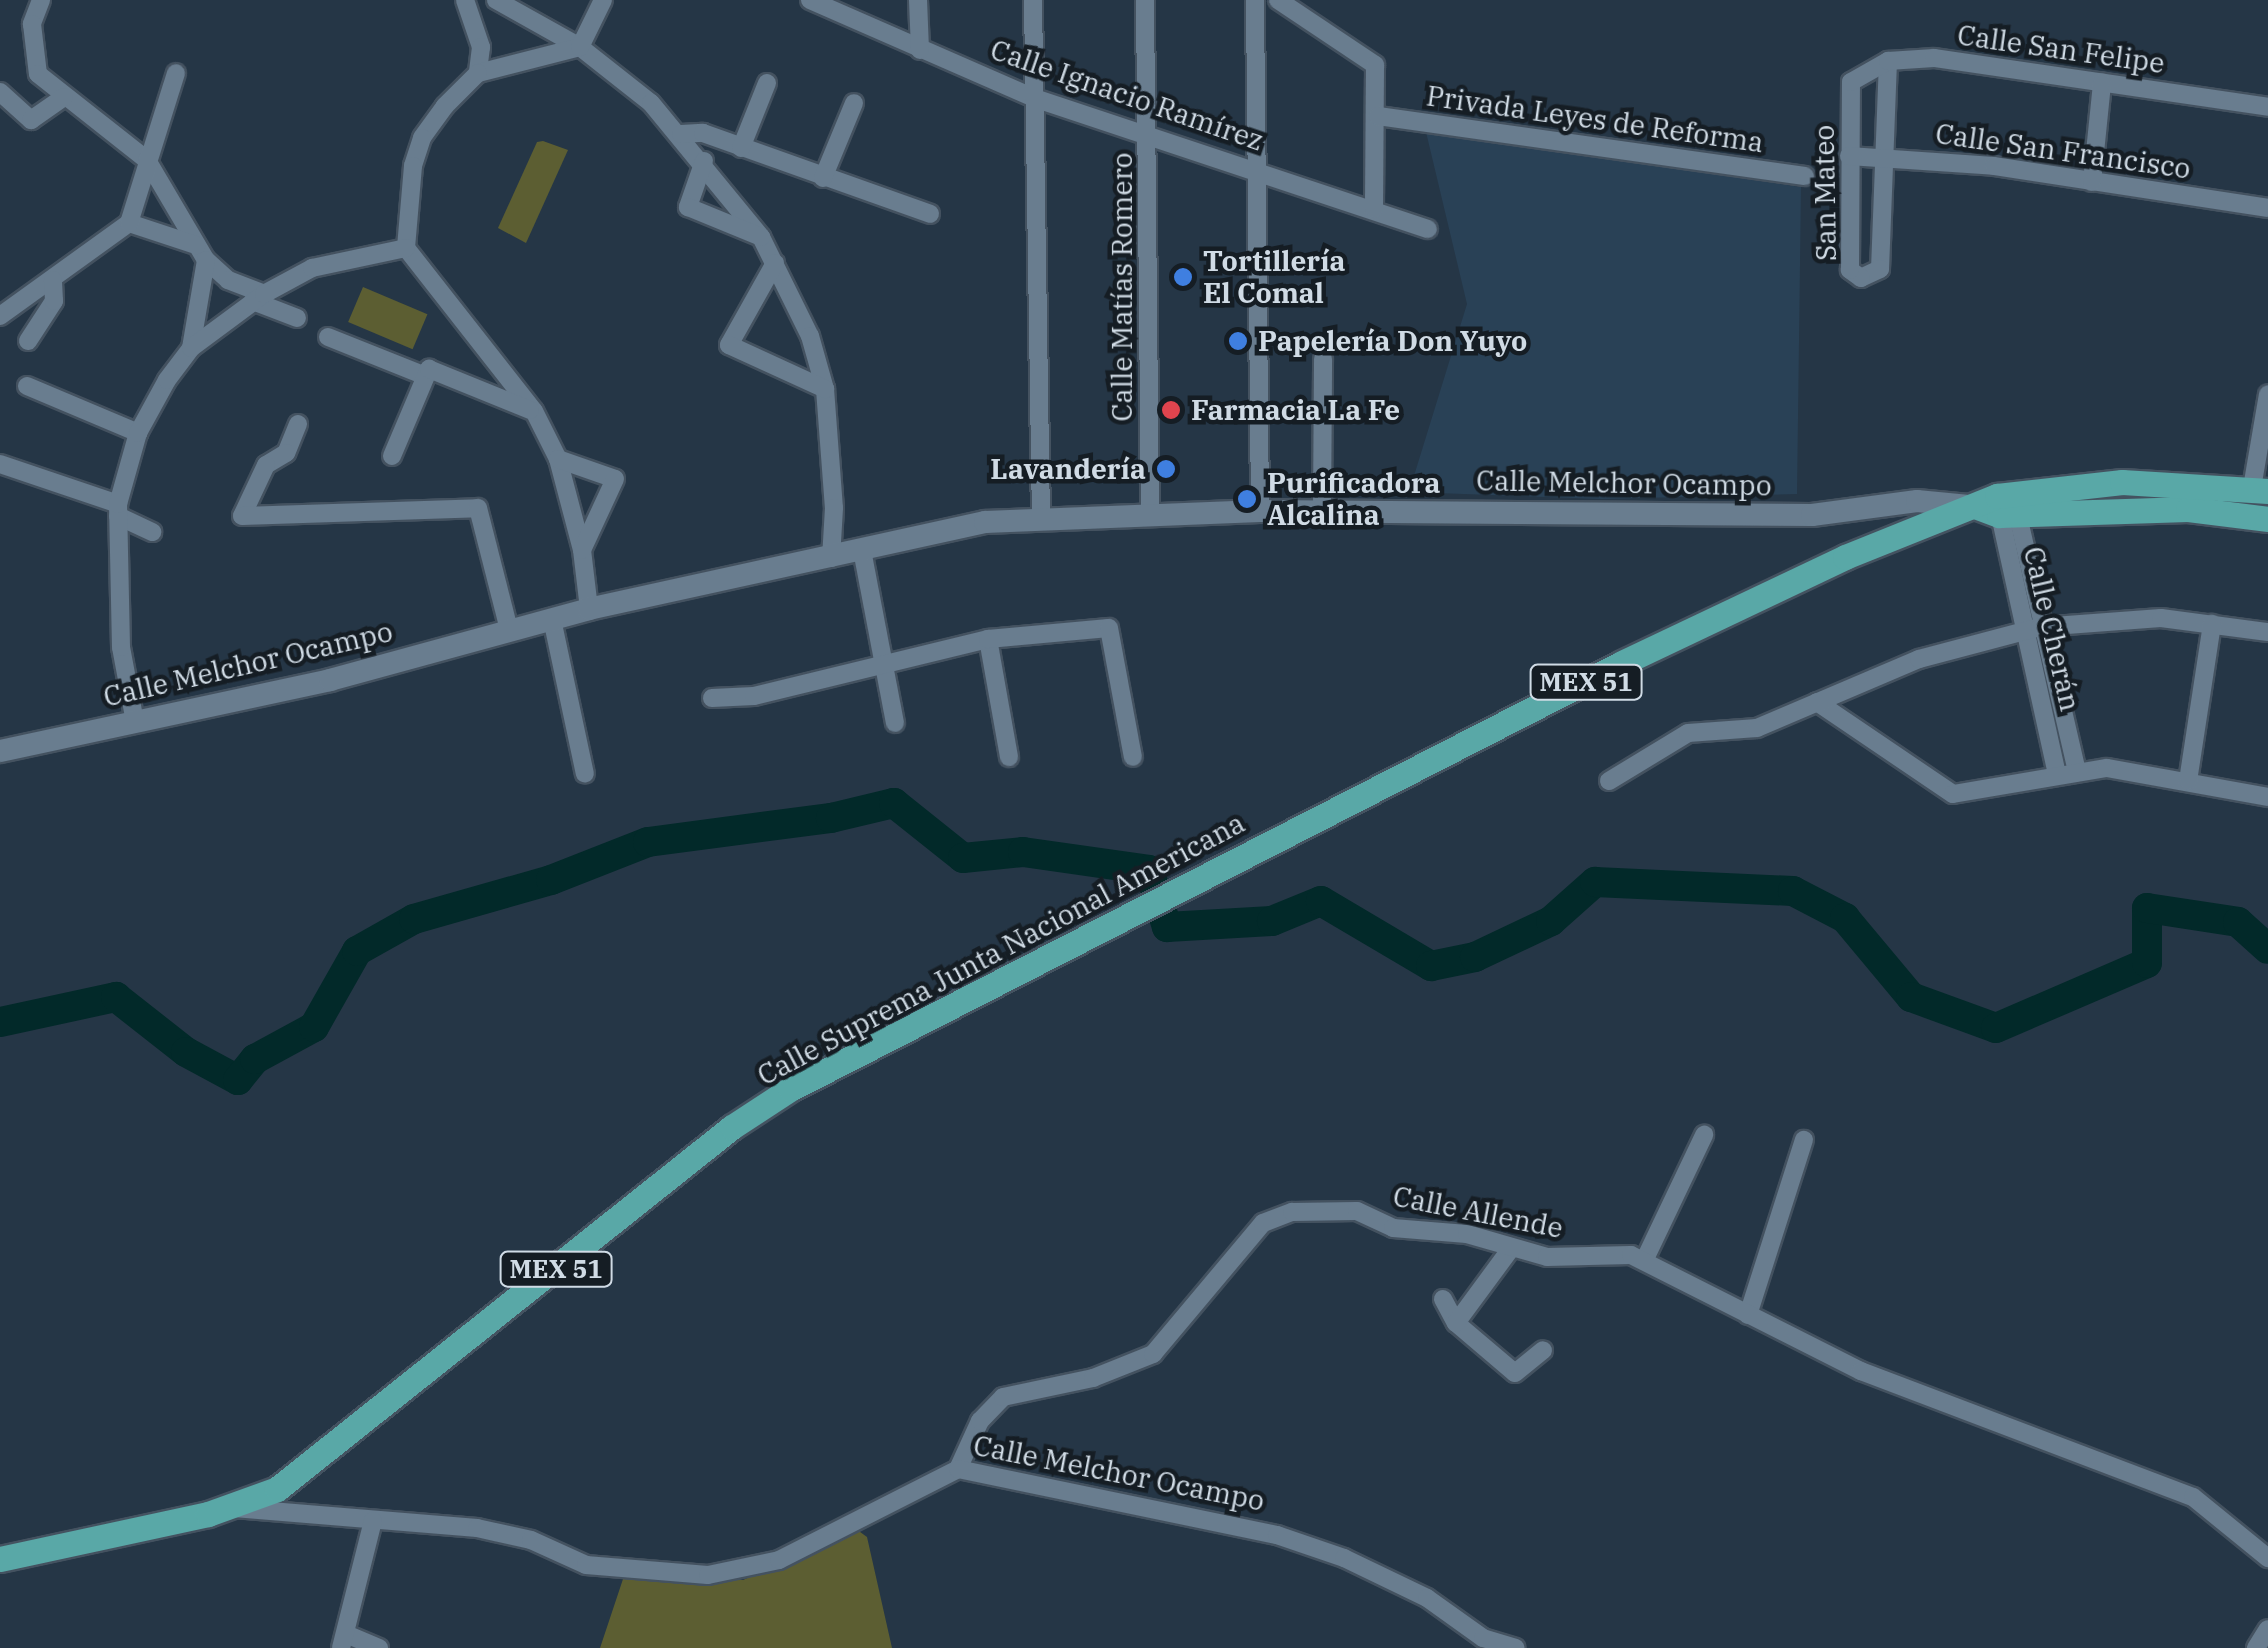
<!DOCTYPE html>
<meta charset="utf-8">
<style>
body{margin:0}
#map{position:relative;width:2268px;height:1648px;overflow:hidden;background:#253646;font-family:"IBM Plex Serif",serif}
div>[style]{position:absolute}
.built>*{inset:0;background:#294156}
.green>*{inset:0;background:#5c5e32;transform-origin:0 0}
.river>*{height:30px;margin:-15px;padding:0 15px;transform-origin:15px;border-radius:15px;background:#022929}
.roads{filter:drop-shadow(2px 0 #445260) drop-shadow(-2px 0 #445260) drop-shadow(0 2px #445260) drop-shadow(0 -2px #445260)}
.minor>*{height:18px;margin:-9px;padding:0 9px;transform-origin:9px;border-radius:9px;background:#697d8f}
.tertiary>*{height:22px;margin:-11px;padding:0 11px;transform-origin:11px;border-radius:11px;background:#697d8f}
.primary>*{height:25px;margin:-12.5px;padding:0 12.5px;transform-origin:12.5px;border-radius:12.5px;background:#59a8a7}
.dots>*{width:28px;height:28px;translate:-50% -50%;box-sizing:border-box;border:5px solid #151d24;border-radius:50%}
span{translate:-50% -50%;white-space:nowrap;text-align:center;line-height:1.15;-webkit-text-stroke:9px #151d24;paint-order:stroke}
.shield-label span{padding:2px 8px;background:#151d24;border:2px solid;border-radius:8px;-webkit-text-stroke-width:0}
.shield-label{font-size:25px;color:#d0dbe5;font-weight:700}
.street-label{font-size:28px;color:#d0dbe5}
.poi-label{font-size:28px;color:#d0dbe5;font-weight:700}
.left{translate:0 -50%;text-align:left}
.right{translate:-100% -50%;text-align:right}
</style>
<div id="map">
<div class="built">
<div style="clip-path:polygon(1426px 132px,1801px 187px,1797px 494px,1602px 499px,1409px 492px,1467px 304px)"></div>
</div>
<div class="green">
<div style="clip-path:polygon(543px 141px,568px 150px,526px 243px,498px 228px,537px 142px)"></div>
<div style="left:363px;top:287px;width:70px;height:38px;rotate:23deg"></div>
<div style="clip-path:polygon(856px 1529px,867px 1537px,892px 1648px,600px 1648px,624px 1576px,743px 1580px)"></div>
</div>
<div class="river">
<div style="left:0;top:1022px;width:119px;rotate:-12.2deg"></div>
<div style="left:116px;top:997px;width:89px;rotate:38.2deg"></div>
<div style="left:186px;top:1052px;width:59px;rotate:28.3deg"></div>
<div style="left:238px;top:1080px;width:27px;rotate:-51deg"></div>
<div style="left:255px;top:1059px;width:67px;rotate:-28.5deg"></div>
<div style="left:314px;top:1027px;width:87px;rotate:-60.5deg"></div>
<div style="left:357px;top:951px;width:65px;rotate:-29.3deg"></div>
<div style="left:414px;top:919px;width:142px;rotate:-15.9deg"></div>
<div style="left:551px;top:880px;width:104px;rotate:-21.4deg"></div>
<div style="left:648px;top:842px;width:185px;rotate:-7.5deg"></div>
<div style="left:831px;top:818px;width:65px;rotate:-13.4deg"></div>
<div style="left:894px;top:803px;width:88px;rotate:38.6deg"></div>
<div style="left:963px;top:858px;width:60px;rotate:-5.7deg"></div>
<div style="left:1023px;top:852px;width:127px;rotate:8.1deg"></div>
<div style="left:1149px;top:870px;width:60px;rotate:72.5deg"></div>
<div style="left:1167px;top:927px;width:105px;rotate:-3.3deg"></div>
<div style="left:1272px;top:921px;width:53px;rotate:-22.2deg"></div>
<div style="left:1321px;top:901px;width:128px;rotate:30.6deg"></div>
<div style="left:1431px;top:966px;width:45px;rotate:-11.6deg"></div>
<div style="left:1475px;top:957px;width:84px;rotate:-25.3deg"></div>
<div style="left:1551px;top:921px;width:59px;rotate:-41.6deg"></div>
<div style="left:1595px;top:882px;width:198px;rotate:2.6deg"></div>
<div style="left:1793px;top:891px;width:59px;rotate:27.4deg"></div>
<div style="left:1845px;top:918px;width:103px;rotate:50.1deg"></div>
<div style="left:1911px;top:997px;width:90px;rotate:20deg"></div>
<div style="left:1996px;top:1028px;width:164px;rotate:-23.3deg"></div>
<div style="left:2147px;top:963px;width:55px;rotate:-90deg"></div>
<div style="left:2147px;top:908px;width:92px;rotate:8.7deg"></div>
<div style="left:2238px;top:922px;width:40px;rotate:42deg"></div>
</div>
<div class="roads">
<div class="minor">
<div style="left:41px;top:0;width:26px;rotate:111deg"></div>
<div style="left:32px;top:24px;width:50px;rotate:83.2deg"></div>
<div style="left:38px;top:74px;width:139px;rotate:38.3deg"></div>
<div style="left:147px;top:160px;width:116px;rotate:59.5deg"></div>
<div style="left:206px;top:260px;width:30px;rotate:42deg"></div>
<div style="left:228px;top:280px;width:39px;rotate:21deg"></div>
<div style="left:465px;top:0;width:50px;rotate:71.2deg"></div>
<div style="left:481px;top:47px;width:26px;rotate:97deg"></div>
<div style="left:496px;top:0;width:96px;rotate:29.2deg"></div>
<div style="left:580px;top:47px;width:90px;rotate:38.3deg"></div>
<div style="left:651px;top:103px;width:173px;rotate:50.6deg"></div>
<div style="left:761px;top:237px;width:110px;rotate:63.7deg"></div>
<div style="left:810px;top:336px;width:55px;rotate:74.2deg"></div>
<div style="left:825px;top:389px;width:119px;rotate:85.7deg"></div>
<div style="left:834px;top:508px;width:50px;rotate:93.4deg"></div>
<div style="left:810px;top:0;width:244px;rotate:23.6deg"></div>
<div style="left:1034px;top:98px;width:415px;rotate:18.4deg"></div>
<div style="left:918px;top:0;width:50px;rotate:87.7deg"></div>
<div style="left:1033px;top:0;width:519px;rotate:89.12deg"></div>
<div style="left:1145px;top:0;width:513px;rotate:89.44deg"></div>
<div style="left:1255px;top:0;width:511px;rotate:89.44deg"></div>
<div style="left:1278px;top:0;width:117px;rotate:33.8deg"></div>
<div style="left:1375px;top:65px;width:144px;rotate:90.4deg"></div>
<div style="left:580px;top:47px;width:105px;rotate:165.7deg"></div>
<div style="left:478px;top:73px;width:47px;rotate:135deg"></div>
<div style="left:445px;top:106px;width:39px;rotate:126deg"></div>
<div style="left:422px;top:138px;width:29px;rotate:108deg"></div>
<div style="left:413px;top:166px;width:82px;rotate:94.9deg"></div>
<div style="left:406px;top:248px;width:207px;rotate:51.9deg"></div>
<div style="left:534px;top:411px;width:54px;rotate:63.4deg"></div>
<div style="left:558px;top:459px;width:94px;rotate:75.2deg"></div>
<div style="left:582px;top:550px;width:59px;rotate:83.2deg"></div>
<div style="left:580px;top:47px;width:52px;rotate:-63.9deg"></div>
<div style="left:1888px;top:61px;width:208px;rotate:92.2deg"></div>
<div style="left:1880px;top:269px;width:21px;rotate:155deg"></div>
<div style="left:1861px;top:278px;width:14px;rotate:-144deg"></div>
<div style="left:1850px;top:270px;width:188px;rotate:-89.7deg"></div>
<div style="left:1851px;top:82px;width:43px;rotate:-29.6deg"></div>
<div style="left:1888px;top:61px;width:46px;rotate:-3.7deg"></div>
<div style="left:1934px;top:58px;width:338px;rotate:8.3deg"></div>
<div style="left:0;top:92px;width:42px;rotate:42.1deg"></div>
<div style="left:31px;top:120px;width:40px;rotate:-34.9deg"></div>
<div style="left:1378px;top:116px;width:431px;rotate:8deg"></div>
<div style="left:681px;top:134px;width:22px;rotate:-3deg"></div>
<div style="left:703px;top:133px;width:241px;rotate:19.6deg"></div>
<div style="left:741px;top:148px;width:70px;rotate:-68.2deg"></div>
<div style="left:1849px;top:156px;width:145px;rotate:3.9deg"></div>
<div style="left:1994px;top:166px;width:277px;rotate:8.7deg"></div>
<div style="left:704px;top:161px;width:49px;rotate:109.2deg"></div>
<div style="left:688px;top:207px;width:79px;rotate:22.3deg"></div>
<div style="left:823px;top:178px;width:81px;rotate:-67.5deg"></div>
<div style="left:2092px;top:182px;width:100px;rotate:-84.2deg"></div>
<div style="left:129px;top:223px;width:71px;rotate:18.2deg"></div>
<div style="left:775px;top:263px;width:94px;rotate:119.3deg"></div>
<div style="left:729px;top:345px;width:106px;rotate:24.6deg"></div>
<div style="left:253px;top:301px;width:47px;rotate:21.1deg"></div>
<div style="left:0;top:316px;width:159px;rotate:-35.8deg"></div>
<div style="left:129px;top:223px;width:157px;rotate:-72.6deg"></div>
<div style="left:328px;top:337px;width:102px;rotate:21.8deg"></div>
<div style="left:28px;top:341px;width:48px;rotate:-57deg"></div>
<div style="left:54px;top:301px;width:21px;rotate:-93deg"></div>
<div style="left:191px;top:348px;width:89px;rotate:-80.3deg"></div>
<div style="left:27px;top:386px;width:121px;rotate:22.9deg"></div>
<div style="left:298px;top:424px;width:31px;rotate:112deg"></div>
<div style="left:286px;top:453px;width:23px;rotate:149deg"></div>
<div style="left:266px;top:465px;width:56px;rotate:115.2deg"></div>
<div style="left:242px;top:516px;width:236px;rotate:-1.9deg"></div>
<div style="left:478px;top:508px;width:126px;rotate:75.7deg"></div>
<div style="left:392px;top:456px;width:95px;rotate:-67deg"></div>
<div style="left:429px;top:369px;width:109px;rotate:22.1deg"></div>
<div style="left:558px;top:459px;width:60px;rotate:19.3deg"></div>
<div style="left:615px;top:479px;width:78px;rotate:114.9deg"></div>
<div style="left:0;top:464px;width:125px;rotate:18.7deg"></div>
<div style="left:2252px;top:488px;width:95px;rotate:-80.3deg"></div>
<div style="left:2015px;top:503px;width:275px;rotate:77deg"></div>
<div style="left:1998px;top:506px;width:274px;rotate:77.6deg"></div>
<div style="left:1322px;top:511px;width:152px;rotate:-89.6deg"></div>
<div style="left:118px;top:516px;width:38px;rotate:25deg"></div>
<div style="left:862px;top:550px;width:176px;rotate:79.2deg"></div>
<div style="left:552px;top:619px;width:158px;rotate:78deg"></div>
<div style="left:988px;top:639px;width:120px;rotate:79.9deg"></div>
<div style="left:712px;top:698px;width:42px;rotate:-2.7deg"></div>
<div style="left:754px;top:696px;width:241px;rotate:-13.7deg"></div>
<div style="left:988px;top:639px;width:121px;rotate:-5.2deg"></div>
<div style="left:1109px;top:628px;width:131px;rotate:79.5deg"></div>
<div style="left:1817px;top:702px;width:164px;rotate:34.1deg"></div>
<div style="left:1953px;top:794px;width:156px;rotate:-9.6deg"></div>
<div style="left:2107px;top:768px;width:164px;rotate:10.2deg"></div>
<div style="left:135px;top:722px;width:76px;rotate:-100.6deg"></div>
<div style="left:121px;top:647px;width:143px;rotate:-91.2deg"></div>
<div style="left:118px;top:504px;width:74px;rotate:-74.3deg"></div>
<div style="left:138px;top:433px;width:60px;rotate:-61.3deg"></div>
<div style="left:167px;top:380px;width:40px;rotate:-53deg"></div>
<div style="left:191px;top:348px;width:91px;rotate:-36.5deg"></div>
<div style="left:264px;top:294px;width:55px;rotate:-28.4deg"></div>
<div style="left:312px;top:268px;width:96px;rotate:-12deg"></div>
<div style="left:1609px;top:781px;width:92px;rotate:-31.3deg"></div>
<div style="left:1688px;top:733px;width:69px;rotate:-4.1deg"></div>
<div style="left:1757px;top:728px;width:176px;rotate:-23.1deg"></div>
<div style="left:1919px;top:659px;width:125px;rotate:-14.8deg"></div>
<div style="left:2040px;top:627px;width:121px;rotate:-4.3deg"></div>
<div style="left:2161px;top:618px;width:108px;rotate:7.5deg"></div>
<div style="left:2188px;top:781px;width:159px;rotate:-81.3deg"></div>
<div style="left:1644px;top:1261px;width:140px;rotate:-64.5deg"></div>
<div style="left:1443px;top:1299px;width:27px;rotate:62deg"></div>
<div style="left:1456px;top:1323px;width:77px;rotate:40.3deg"></div>
<div style="left:1515px;top:1373px;width:36px;rotate:-39deg"></div>
<div style="left:1748px;top:1315px;width:184px;rotate:-72.3deg"></div>
<div style="left:1456px;top:1323px;width:89px;rotate:-53.6deg"></div>
<div style="left:958px;top:1469px;width:53px;rotate:-65.4deg"></div>
<div style="left:980px;top:1421px;width:33px;rotate:-46deg"></div>
<div style="left:1003px;top:1397px;width:92px;rotate:-11.9deg"></div>
<div style="left:1093px;top:1378px;width:65px;rotate:-21.8deg"></div>
<div style="left:1153px;top:1354px;width:171px;rotate:-50deg"></div>
<div style="left:1263px;top:1223px;width:31px;rotate:-21deg"></div>
<div style="left:1292px;top:1212px;width:65px;rotate:-0.9deg"></div>
<div style="left:1357px;top:1211px;width:40px;rotate:25deg"></div>
<div style="left:1393px;top:1228px;width:74px;rotate:4.6deg"></div>
<div style="left:1467px;top:1234px;width:83px;rotate:16deg"></div>
<div style="left:1547px;top:1257px;width:84px;rotate:-1.4deg"></div>
<div style="left:1631px;top:1255px;width:258px;rotate:26.8deg"></div>
<div style="left:1861px;top:1371px;width:355px;rotate:20.8deg"></div>
<div style="left:2193px;top:1497px;width:97px;rotate:39.1deg"></div>
<div style="left:234px;top:1508px;width:244px;rotate:4.7deg"></div>
<div style="left:477px;top:1528px;width:55px;rotate:12.5deg"></div>
<div style="left:531px;top:1540px;width:60px;rotate:24.4deg"></div>
<div style="left:586px;top:1565px;width:122px;rotate:4.7deg"></div>
<div style="left:708px;top:1575px;width:73px;rotate:-11.9deg"></div>
<div style="left:779px;top:1560px;width:201px;rotate:-26.9deg"></div>
<div style="left:958px;top:1469px;width:326px;rotate:11.7deg"></div>
<div style="left:1277px;top:1535px;width:71px;rotate:18.9deg"></div>
<div style="left:1344px;top:1558px;width:92px;rotate:25.7deg"></div>
<div style="left:1427px;top:1598px;width:69px;rotate:35.5deg"></div>
<div style="left:1483px;top:1638px;width:34px;rotate:17deg"></div>
<div style="left:346px;top:1634px;width:36px;rotate:23deg"></div>
<div style="left:341px;top:1648px;width:131px;rotate:-75.9deg"></div>
<div style="left:2256px;top:1648px;width:22px;rotate:-58deg"></div>
</div>
<div class="tertiary">
<div style="left:0;top:751px;width:338px;rotate:-12.1deg"></div>
<div style="left:330px;top:680px;width:269px;rotate:-15.3deg"></div>
<div style="left:589px;top:609px;width:405px;rotate:-12.4deg"></div>
<div style="left:985px;top:522px;width:275px;rotate:-2.3deg"></div>
<div style="left:1260px;top:511px;width:552px;rotate:0.42deg"></div>
<div style="left:1812px;top:515px;width:106px;rotate:-7.6deg"></div>
<div style="left:1917px;top:501px;width:52px;rotate:5.5deg"></div>
</div>
<div class="primary">
<div style="left:1975px;top:506px;width:26px;rotate:21deg"></div>
<div style="left:1999px;top:515px;width:189px;rotate:-1.8deg"></div>
<div style="left:2188px;top:509px;width:81px;rotate:7.1deg"></div>
<div style="left:0;top:1559px;width:213px;rotate:-12.2deg"></div>
<div style="left:208px;top:1514px;width:73px;rotate:-19.9deg"></div>
<div style="left:277px;top:1489px;width:581px;rotate:-38.51deg"></div>
<div style="left:732px;top:1127px;width:69px;rotate:-33.2deg"></div>
<div style="left:790px;top:1089px;width:935px;rotate:-27.11deg"></div>
<div style="left:1622px;top:663px;width:247px;rotate:-25.4deg"></div>
<div style="left:1845px;top:557px;width:164px;rotate:-21.9deg"></div>
<div style="left:1997px;top:496px;width:126px;rotate:-6.4deg"></div>
<div style="left:2122px;top:482px;width:146px;rotate:3.5deg"></div>
</div>
</div>
<div class="dots">
<div style="left:1183px;top:277px;background:#3f7fe0"></div>
<div style="left:1238px;top:341px;background:#3f7fe0"></div>
<div style="left:1171px;top:410px;background:#e0444e"></div>
<div style="left:1166px;top:469px;background:#3f7fe0"></div>
<div style="left:1247px;top:499px;background:#3f7fe0"></div>
</div>
<div class="shield-label">
<span style="left:1586px;top:682px">MEX 51</span>
<span style="left:556px;top:1269px">MEX 51</span>
</div>
<div class="street-label">
<span style="left:2061px;top:49px;rotate:8deg">Calle San Felipe</span>
<span style="left:1127px;top:95px;rotate:19deg">Calle Ignacio Ramírez</span>
<span style="left:1595px;top:119px;rotate:8deg">Privada Leyes de Reforma</span>
<span style="left:2063px;top:151px;rotate:8deg">Calle San Francisco</span>
<span style="left:1825px;top:193px;rotate:-91deg">San Mateo</span>
<span style="left:1122px;top:287px;rotate:-90deg">Calle Matías Romero</span>
<span style="left:1624px;top:483px;rotate:1deg">Calle Melchor Ocampo</span>
<span style="left:2052px;top:629px;rotate:77deg">Calle Cherán</span>
<span style="left:248px;top:664px;rotate:-13deg">Calle Melchor Ocampo</span>
<span style="left:1001px;top:949px;rotate:-28deg">Calle Suprema Junta Nacional Americana</span>
<span style="left:1478px;top:1212px;rotate:11deg">Calle Allende</span>
<span style="left:1119px;top:1473px;rotate:11deg">Calle Melchor Ocampo</span>
</div>
<div class="poi-label">
<span class="left" style="left:1203px;top:277px">Tortillería<br>El Comal</span>
<span class="left" style="left:1258px;top:341px">Papelería Don Yuyo</span>
<span class="left" style="left:1191px;top:410px">Farmacia La Fe</span>
<span class="right" style="left:1146px;top:469px">Lavandería</span>
<span class="left" style="left:1267px;top:499px">Purificadora<br>Alcalina</span>
</div>
</div>
